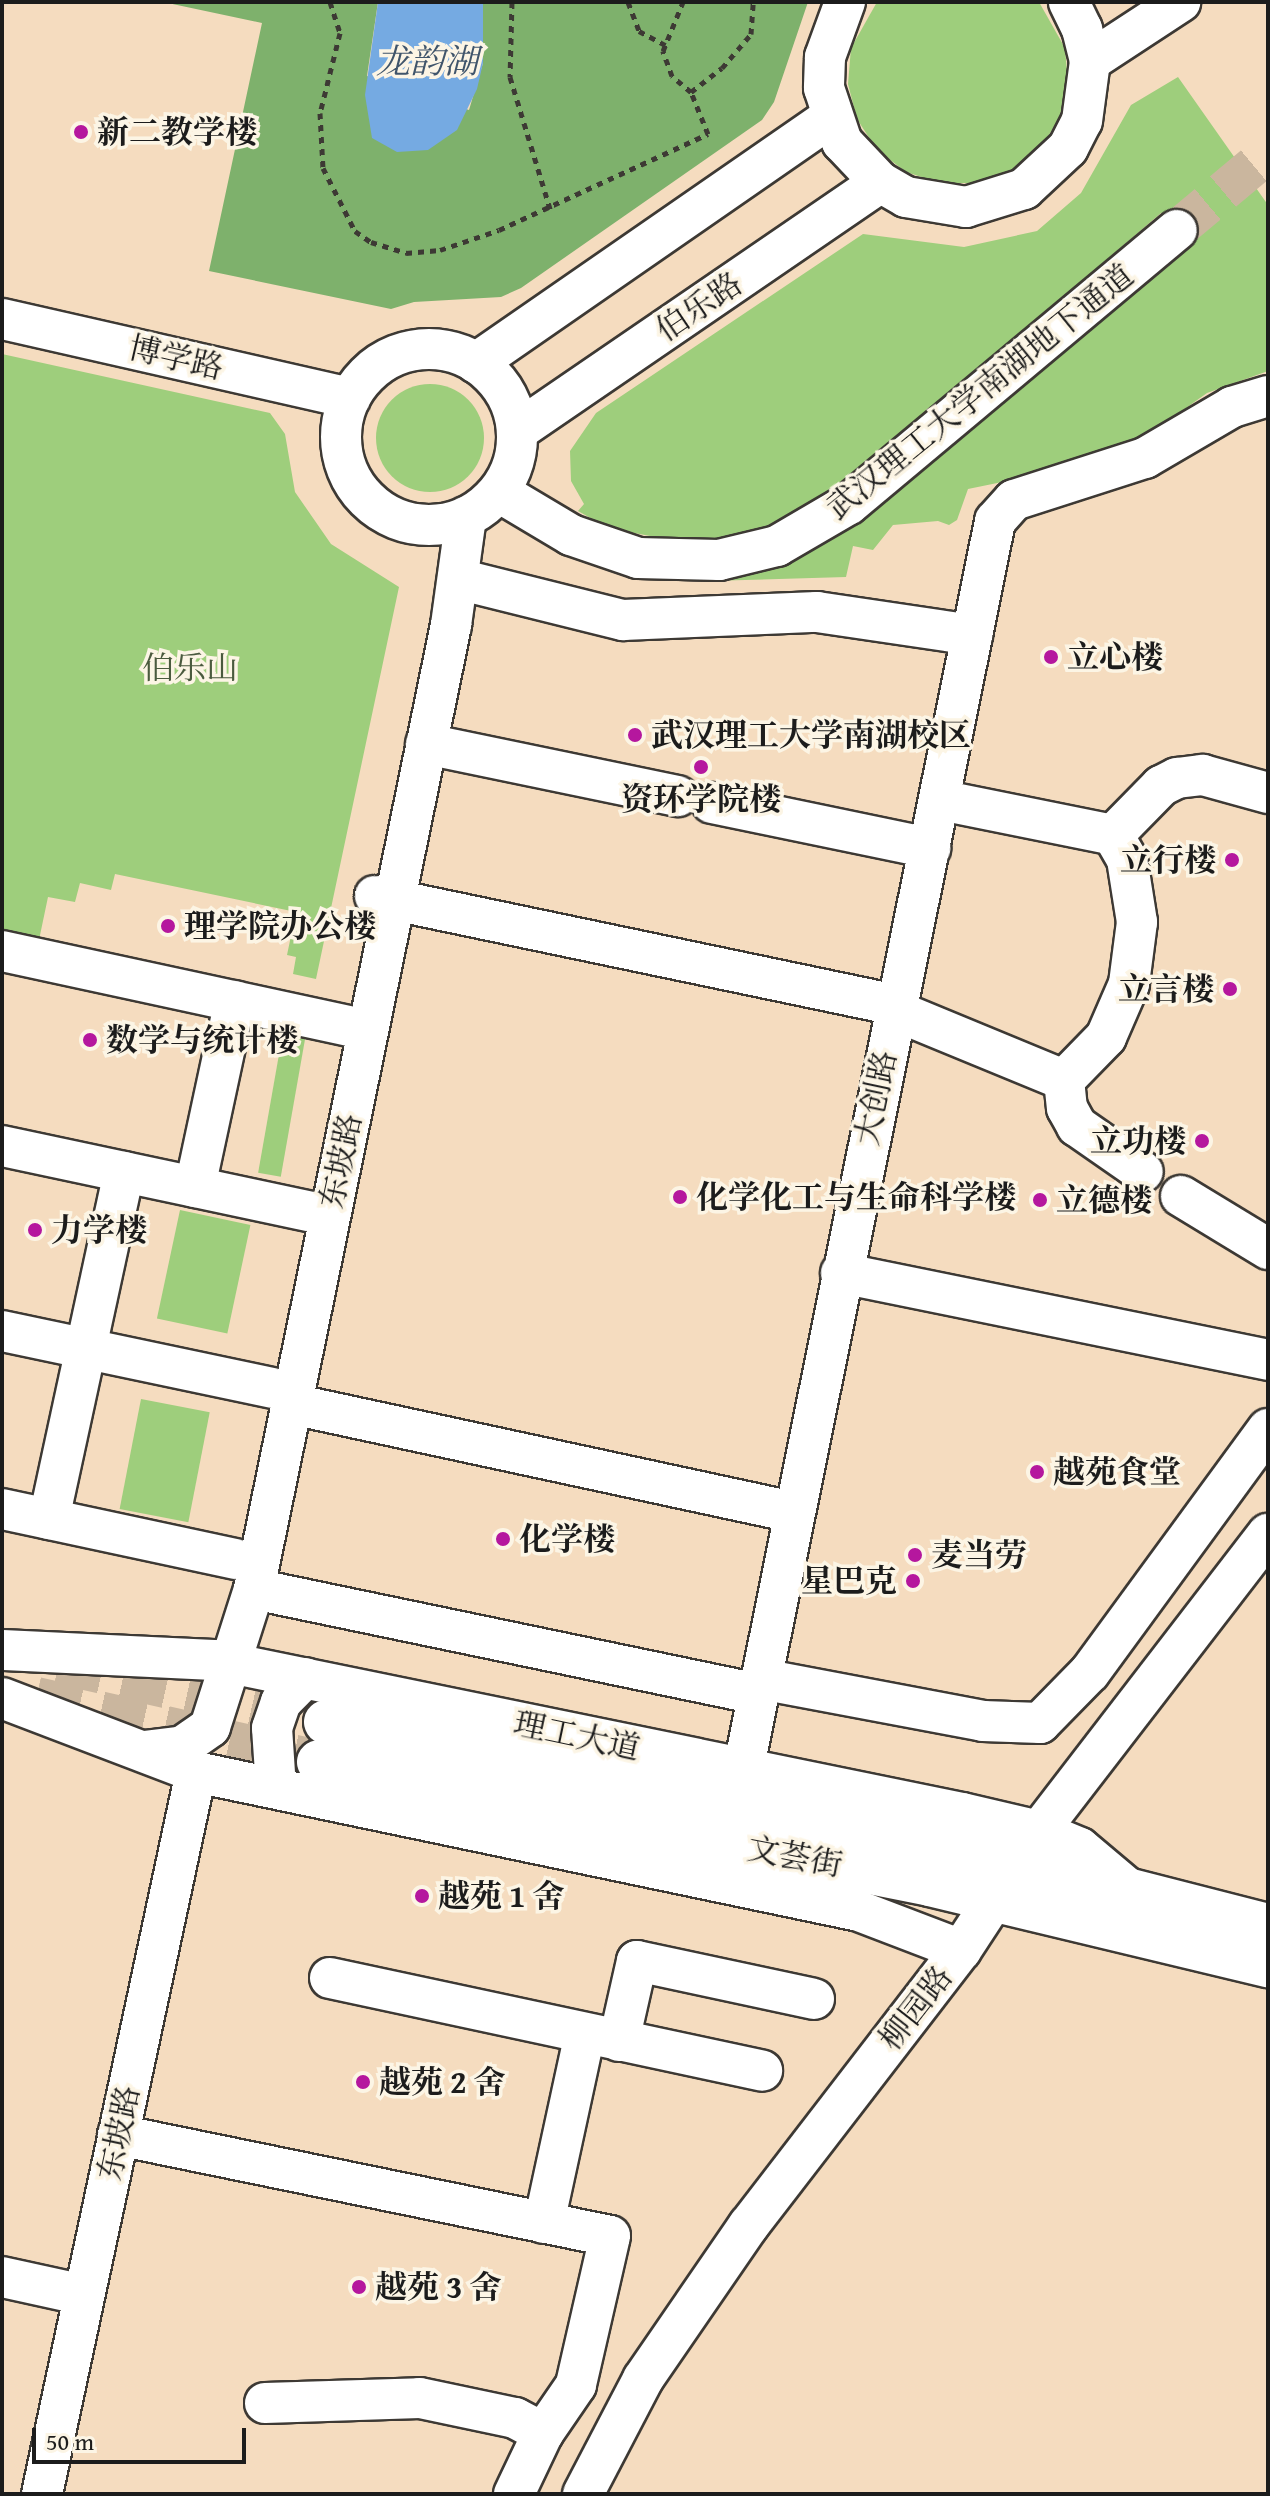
<!DOCTYPE html>
<meta charset="utf-8">
<style>
body{margin:0}
#map{position:relative;width:1270px;height:2496px;overflow:hidden;background:#f5dcbf;font-family:"Gentium Book Plus","Noto Serif SC",serif}
div>[style]{position:absolute}
.green>*{inset:0;background:#9ece7c;transform-origin:0 0}
.round{border-radius:50%}
.forest>*{inset:0;background:#7eb16c}
.water>*{inset:0;background:#75aae2}
.minor-tunnel>*{height:40px;margin-top:-20px;transform-origin:0;background:repeating-linear-gradient(90deg,#cab69e 0 40px,transparent 0 60px)}
.major-tunnel>*{height:44px;margin-top:-22px;transform-origin:0;background:repeating-linear-gradient(90deg,#cab69e 0 44px,transparent 0 66px)}
.path>*{height:5px;margin-top:-2.5px;transform-origin:0;background:repeating-linear-gradient(90deg,#3d3934 0 6px,transparent 0 12px)}
.roads{filter:drop-shadow(2px 0 #3d3934) drop-shadow(-2px 0 #3d3934) drop-shadow(0 2px #3d3934) drop-shadow(0 -2px #3d3934)}
.minor>*{height:40px;margin:-20px;padding:0 20px;transform-origin:20px;border-radius:20px;background:#fff}
.minor>.ring{margin:-20px;padding:0;box-sizing:content-box;background:none;border:40px solid #fff;border-radius:50%}
.major>*{height:44px;margin:-22px;padding:0 22px;transform-origin:22px;border-radius:22px;background:#fff}
.dots>*{width:22px;height:22px;translate:-50% -50%;box-sizing:border-box;border:4px solid #fcf5e5;border-radius:50%}
span{translate:-50% -50%;white-space:nowrap;text-align:center;line-height:1.15;-webkit-text-stroke:7px #fcf5e5;paint-order:stroke}
.poi-label{font-size:32px;color:#1c1c1c;font-weight:700}
.left{translate:0 -50%;text-align:left}
.right{translate:-100% -50%;text-align:right}
.street-label{font-size:32px;color:#1c1c1c}
.park-label{font-size:32px;color:#4a5a3e}
.water-label{font-size:34px;color:#40556b;font-style:italic}
.frame{position:absolute;inset:0;border:4px solid #1c1c1c;pointer-events:none}
.scale{position:absolute;left:32px;top:2428px;width:214px;height:36px;box-sizing:border-box;border:4px solid #1c1c1c;border-top:0;padding-left:10px;font-size:24px;line-height:28px;white-space:nowrap;color:#1c1c1c;-webkit-text-stroke:6px #fcf5e5;paint-order:stroke}
</style>
<div id="map">
<div class="green">
<div style="clip-path:polygon(877px 2px,1039px 2px,1065px 48px,1068px 84px,1059px 119px,1040px 149px,1011px 172px,976px 183px,940px 183px,906px 172px,877px 150px,857px 119px,848px 84px,851px 48px)"></div>
<div style="clip-path:polygon(1178px 77px,1268px 205px,1268px 371px,1207px 393px,1151px 433px,1096px 463px,968px 489px,957px 520px,949px 525px,938px 521px,893px 525px,873px 550px,853px 546px,846px 577px,708px 581px,767px 569px,837px 536px,1187px 243px,1161px 213px,850px 481px,783px 524px,722px 538px,671px 540px,608px 528px,578px 511px,584px 504px,571px 481px,570px 451px,596px 413px,863px 234px,964px 247px,1037px 231px,1081px 193px,1131px 105px)"></div>
<div style="clip-path:polygon(2px 354px,270px 413px,285px 434px,295px 492px,331px 544px,399px 587px,316px 979px,293px 974px,296px 957px,287px 955px,296px 912px,115px 874px,111px 890px,80px 883px,75px 902px,48px 897px,39px 940px,2px 932px)"></div>
<div class="round" style="left:376px;top:384px;width:108px;height:108px"></div>
<div style="left:284px;top:1026px;width:23px;height:149px;rotate:10deg"></div>
<div style="left:180px;top:1210px;width:72px;height:111px;rotate:12deg"></div>
<div style="left:141px;top:1399px;width:70px;height:112px;rotate:11deg"></div>
</div>
<div class="forest">
<div style="clip-path:polygon(163px 2px,378px 2px,367px 76px,469px 110px,483px 63px,483px 2px,808px 2px,774px 102px,762px 120px,521px 288px,501px 297px,414px 302px,391px 309px,209px 271px,262px 23px)"></div>
</div>
<div class="water">
<div style="clip-path:polygon(378px 2px,483px 2px,483px 63px,477px 89px,457px 130px,428px 150px,397px 152px,372px 138px,365px 95px)"></div>
</div>
<div class="minor-tunnel">
<div style="left:1177px;top:230px;width:119px;rotate:-39.9deg"></div>
</div>
<div class="major-tunnel">
<div style="left:59px;top:1662px;width:274px;rotate:12.7deg"></div>
<div style="left:36px;top:1699px;width:290px;rotate:12.6deg"></div>
</div>
<div class="path">
<div style="left:330px;top:2px;width:33px;rotate:72deg"></div>
<div style="left:340px;top:33px;width:82px;rotate:104deg"></div>
<div style="left:320px;top:113px;width:55px;rotate:86.9deg"></div>
<div style="left:323px;top:168px;width:71px;rotate:63.1deg"></div>
<div style="left:355px;top:231px;width:19px;rotate:35deg"></div>
<div style="left:371px;top:242px;width:37px;rotate:17deg"></div>
<div style="left:406px;top:253px;width:34px;rotate:-5deg"></div>
<div style="left:440px;top:250px;width:62px;rotate:-18.7deg"></div>
<div style="left:499px;top:230px;width:230px;rotate:-24.7deg"></div>
<div style="left:708px;top:134px;width:45px;rotate:-112deg"></div>
<div style="left:691px;top:92px;width:25px;rotate:-140deg"></div>
<div style="left:672px;top:76px;width:27px;rotate:-110deg"></div>
<div style="left:663px;top:51px;width:53px;rotate:-67.8deg"></div>
<div style="left:512px;top:2px;width:75px;rotate:91.5deg"></div>
<div style="left:510px;top:77px;width:138px;rotate:73.1deg"></div>
<div style="left:628px;top:2px;width:31px;rotate:69deg"></div>
<div style="left:639px;top:31px;width:30px;rotate:28deg"></div>
<div style="left:691px;top:92px;width:39px;rotate:-38deg"></div>
<div style="left:722px;top:68px;width:45px;rotate:-49.5deg"></div>
<div style="left:751px;top:34px;width:32px;rotate:-86deg"></div>
</div>
<div class="roads">
<div class="minor">
<div style="left:845px;top:2px;width:59px;rotate:110deg"></div>
<div style="left:825px;top:57px;width:31px;rotate:92deg"></div>
<div style="left:824px;top:88px;width:57px;rotate:71.6deg"></div>
<div style="left:842px;top:142px;width:55px;rotate:46.5deg"></div>
<div style="left:880px;top:182px;width:30px;rotate:30deg"></div>
<div style="left:906px;top:197px;width:61px;rotate:9.5deg"></div>
<div style="left:966px;top:207px;width:61px;rotate:-17.2deg"></div>
<div style="left:1024px;top:189px;width:60px;rotate:-43deg"></div>
<div style="left:1068px;top:148px;width:30px;rotate:-63deg"></div>
<div style="left:1082px;top:121px;width:61px;rotate:-82.4deg"></div>
<div style="left:1090px;top:61px;width:33px;rotate:-104deg"></div>
<div style="left:1082px;top:29px;width:30px;rotate:-116deg"></div>
<div style="left:1090px;top:61px;width:108px;rotate:-33.2deg"></div>
<div style="left:2px;top:319px;width:357px;rotate:12.8deg"></div>
<div class="ring" style="left:341px;top:349px;width:136px;height:136px"></div>
<div style="left:476px;top:363px;width:432px;rotate:-34.7deg"></div>
<div style="left:517px;top:431px;width:440px;rotate:-34.4deg"></div>
<div style="left:499px;top:492px;width:84px;rotate:30.8deg"></div>
<div style="left:571px;top:535px;width:71px;rotate:18.9deg"></div>
<div style="left:638px;top:558px;width:81px;rotate:1.4deg"></div>
<div style="left:719px;top:560px;width:60px;rotate:-13.6deg"></div>
<div style="left:777px;top:546px;width:83px;rotate:-30.3deg"></div>
<div style="left:849px;top:504px;width:427px;rotate:-39.9deg"></div>
<div style="left:458px;top:579px;width:170px;rotate:14deg"></div>
<div style="left:623px;top:620px;width:194px;rotate:-2.4deg"></div>
<div style="left:817px;top:612px;width:157px;rotate:8.4deg"></div>
<div style="left:426px;top:744px;width:257px;rotate:11.7deg"></div>
<div style="left:940px;top:800px;width:177px;rotate:11.4deg"></div>
<div style="left:1113px;top:835px;width:28px;rotate:60deg"></div>
<div style="left:1127px;top:859px;width:64px;rotate:81deg"></div>
<div style="left:1137px;top:922px;width:63px;rotate:97.4deg"></div>
<div style="left:1129px;top:984px;width:58px;rotate:113.5deg"></div>
<div style="left:1106px;top:1037px;width:60px;rotate:134.3deg"></div>
<div style="left:712px;top:803px;width:223px;rotate:11.7deg"></div>
<div style="left:1113px;top:835px;width:69px;rotate:-45.6deg"></div>
<div style="left:1161px;top:786px;width:18px;rotate:-27deg"></div>
<div style="left:1177px;top:778px;width:26px;rotate:-7deg"></div>
<div style="left:1203px;top:775px;width:67px;rotate:15.5deg"></div>
<div style="left:375px;top:896px;width:532px;rotate:11.82deg"></div>
<div style="left:2px;top:951px;width:355px;rotate:12.2deg"></div>
<div style="left:894px;top:1010px;width:184px;rotate:22.4deg"></div>
<div style="left:1064px;top:1080px;width:28px;rotate:84deg"></div>
<div style="left:1067px;top:1108px;width:21px;rotate:61deg"></div>
<div style="left:1077px;top:1126px;width:80px;rotate:34.9deg"></div>
<div style="left:2px;top:1146px;width:314px;rotate:12deg"></div>
<div style="left:195px;top:1187px;width:190px;rotate:-77.9deg"></div>
<div style="left:1181px;top:1196px;width:102px;rotate:31.3deg"></div>
<div style="left:841px;top:1273px;width:436px;rotate:11.5deg"></div>
<div style="left:2px;top:1331px;width:276px;rotate:11.9deg"></div>
<div style="left:292px;top:1404px;width:513px;rotate:12.17deg"></div>
<div style="left:2px;top:1509px;width:239px;rotate:12.1deg"></div>
<div style="left:49px;top:1519px;width:355px;rotate:-77.8deg"></div>
<div style="left:254px;top:1589px;width:515px;rotate:11.77deg"></div>
<div style="left:2px;top:1650px;width:213px;rotate:2.7deg"></div>
<div style="left:215px;top:1660px;width:763px;rotate:11.58deg"></div>
<div style="left:962px;top:1813px;width:79px;rotate:13.2deg"></div>
<div style="left:1039px;top:1831px;width:44px;rotate:22.5deg"></div>
<div style="left:1080px;top:1848px;width:68px;rotate:40.2deg"></div>
<div style="left:761px;top:1679px;width:226px;rotate:10.7deg"></div>
<div style="left:983px;top:1721px;width:57px;rotate:2deg"></div>
<div style="left:1040px;top:1723px;width:71px;rotate:-45.6deg"></div>
<div style="left:1090px;top:1672px;width:301px;rotate:-53.8deg"></div>
<div style="left:2px;top:1698px;width:208px;rotate:20.9deg"></div>
<div style="left:196px;top:1772px;width:677px;rotate:11.84deg"></div>
<div style="left:859px;top:1911px;width:109px;rotate:20.9deg"></div>
<div style="left:144px;top:1751px;width:39px;rotate:-7deg"></div>
<div style="left:183px;top:1746px;width:33px;rotate:-35deg"></div>
<div style="left:210px;top:1727px;width:145px;rotate:-72.3deg"></div>
<div style="left:254px;top:1589px;width:984px;rotate:-78.45deg"></div>
<div style="left:451px;top:625px;width:109px;rotate:-82.1deg"></div>
<div style="left:743px;top:1771px;width:1275px;rotate:-78.6deg"></div>
<div style="left:995px;top:521px;width:28px;rotate:-48deg"></div>
<div style="left:1014px;top:500px;width:138px;rotate:-17.8deg"></div>
<div style="left:1145px;top:458px;width:101px;rotate:-30.4deg"></div>
<div style="left:1232px;top:407px;width:38px;rotate:-17deg"></div>
<div style="left:276px;top:1788px;width:60px;rotate:-93.8deg"></div>
<div style="left:272px;top:1728px;width:28px;rotate:-71deg"></div>
<div style="left:281px;top:1702px;width:34px;rotate:-45deg"></div>
<div style="left:330px;top:1978px;width:442px;rotate:12.1deg"></div>
<div style="left:619px;top:2041px;width:82px;rotate:-77.3deg"></div>
<div style="left:637px;top:1961px;width:181px;rotate:12.1deg"></div>
<div style="left:118px;top:2135px;width:502px;rotate:11.6deg"></div>
<div style="left:610px;top:2236px;width:153px;rotate:102.9deg"></div>
<div style="left:576px;top:2385px;width:58px;rotate:124.5deg"></div>
<div style="left:543px;top:2433px;width:68px;rotate:115.4deg"></div>
<div style="left:544px;top:2223px;width:193px;rotate:-77.8deg"></div>
<div style="left:2px;top:2277px;width:84px;rotate:12.4deg"></div>
<div style="left:265px;top:2403px;width:155px;rotate:-1.8deg"></div>
<div style="left:420px;top:2398px;width:97px;rotate:11.9deg"></div>
<div style="left:515px;top:2418px;width:32px;rotate:28deg"></div>
<div style="left:42px;top:2494px;width:738px;rotate:-77.96deg"></div>
<div style="left:583px;top:2494px;width:130px;rotate:-62.4deg"></div>
<div style="left:643px;top:2379px;width:187px;rotate:-55.5deg"></div>
<div style="left:749px;top:2225px;width:347px;rotate:-52.4deg"></div>
<div style="left:961px;top:1950px;width:142px;rotate:-56.8deg"></div>
<div style="left:1039px;top:1831px;width:375px;rotate:-52.4deg"></div>
</div>
<div class="major">
<div style="left:326px;top:1722px;width:706px;rotate:11.44deg"></div>
<div style="left:1018px;top:1862px;width:258px;rotate:14.4deg"></div>
<div style="left:319px;top:1762px;width:623px;rotate:11.29deg"></div>
<div style="left:930px;top:1884px;width:348px;rotate:13.5deg"></div>
</div>
</div>
<div class="dots">
<div style="left:81px;top:132px;background:#b5179e"></div>
<div style="left:1051px;top:657px;background:#b5179e"></div>
<div style="left:635px;top:735px;background:#b5179e"></div>
<div style="left:701px;top:767px;background:#b5179e"></div>
<div style="left:1232px;top:860px;background:#b5179e"></div>
<div style="left:168px;top:926px;background:#b5179e"></div>
<div style="left:1230px;top:989px;background:#b5179e"></div>
<div style="left:90px;top:1040px;background:#b5179e"></div>
<div style="left:1202px;top:1141px;background:#b5179e"></div>
<div style="left:680px;top:1197px;background:#b5179e"></div>
<div style="left:1040px;top:1200px;background:#b5179e"></div>
<div style="left:35px;top:1230px;background:#b5179e"></div>
<div style="left:1037px;top:1472px;background:#b5179e"></div>
<div style="left:503px;top:1539px;background:#b5179e"></div>
<div style="left:915px;top:1555px;background:#b5179e"></div>
<div style="left:913px;top:1581px;background:#b5179e"></div>
<div style="left:422px;top:1896px;background:#b5179e"></div>
<div style="left:363px;top:2082px;background:#b5179e"></div>
<div style="left:359px;top:2287px;background:#b5179e"></div>
</div>
<div class="poi-label">
<span class="left" style="left:97px;top:132px">新二教学楼</span>
<span class="left" style="left:1067px;top:657px">立心楼</span>
<span class="left" style="left:651px;top:735px">武汉理工大学南湖校区</span>
<span style="left:701px;top:799px">资环学院楼</span>
<span class="right" style="left:1216px;top:860px">立行楼</span>
<span class="left" style="left:184px;top:926px">理学院办公楼</span>
<span class="right" style="left:1214px;top:989px">立言楼</span>
<span class="left" style="left:106px;top:1040px">数学与统计楼</span>
<span class="right" style="left:1186px;top:1141px">立功楼</span>
<span class="left" style="left:696px;top:1197px">化学化工与生命科学楼</span>
<span class="left" style="left:1056px;top:1200px">立德楼</span>
<span class="left" style="left:51px;top:1230px">力学楼</span>
<span class="left" style="left:1053px;top:1472px">越苑食堂</span>
<span class="left" style="left:519px;top:1539px">化学楼</span>
<span class="left" style="left:931px;top:1555px">麦当劳</span>
<span class="right" style="left:897px;top:1581px">星巴克</span>
<span class="left" style="left:438px;top:1896px">越苑 1 舍</span>
<span class="left" style="left:379px;top:2082px">越苑 2 舍</span>
<span class="left" style="left:375px;top:2287px">越苑 3 舍</span>
</div>
<div class="street-label">
<span style="left:699px;top:307px;rotate:-34deg">伯乐路</span>
<span style="left:176px;top:358px;rotate:13deg">博学路</span>
<span style="left:980px;top:392px;rotate:-39deg">武汉理工大学南湖地下通道</span>
<span style="left:876px;top:1098px;rotate:-78deg">大创路</span>
<span style="left:341px;top:1161px;rotate:-78deg">东坡路</span>
<span style="left:577px;top:1736px;rotate:12deg">理工大道</span>
<span style="left:795px;top:1857px;rotate:11deg">文荟街</span>
<span style="left:916px;top:2008px;rotate:-52deg">柳园路</span>
<span style="left:119px;top:2133px;rotate:-78deg">东坡路</span>
</div>
<div class="park-label">
<span style="left:190px;top:668px">伯乐山</span>
</div>
<div class="water-label">
<span style="left:427px;top:61px">龙韵湖</span>
</div>
<div class="frame"></div>
<div class="scale">50 m</div>
</div>
